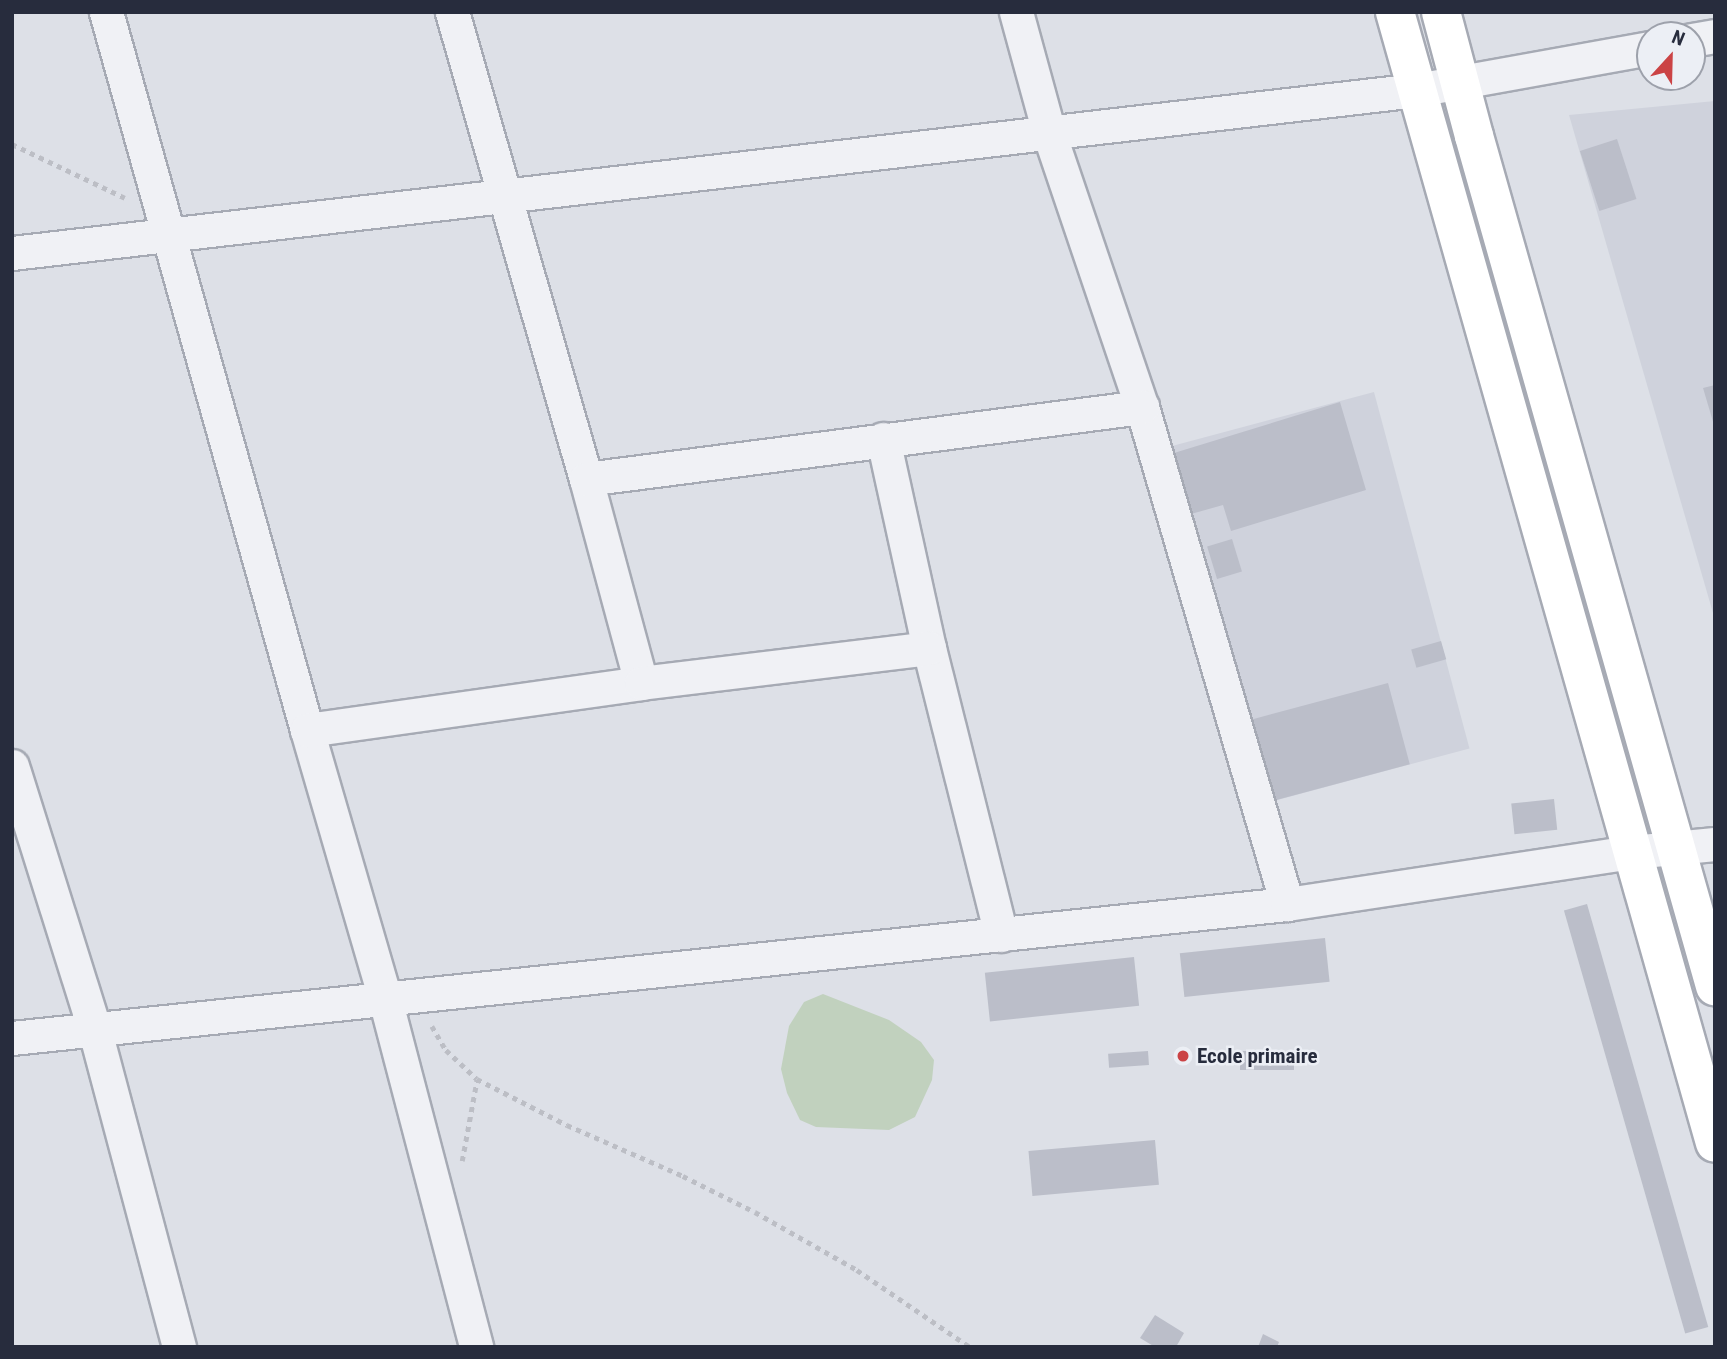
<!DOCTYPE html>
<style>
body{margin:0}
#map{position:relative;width:1727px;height:1359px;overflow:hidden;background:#dde0e7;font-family:"Roboto Condensed",sans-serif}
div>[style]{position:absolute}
.built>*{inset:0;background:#cfd2dc;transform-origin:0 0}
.green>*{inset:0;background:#c1d1be}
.building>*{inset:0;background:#bbbec9;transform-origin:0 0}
.path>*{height:4.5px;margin-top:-2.25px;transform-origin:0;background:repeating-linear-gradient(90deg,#bcbec5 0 5px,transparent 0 10px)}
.roads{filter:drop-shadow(2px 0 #a6aab4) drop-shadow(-2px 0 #a6aab4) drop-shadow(0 2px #a6aab4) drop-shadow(0 -2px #a6aab4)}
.street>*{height:33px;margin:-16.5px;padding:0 16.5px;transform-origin:16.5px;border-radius:16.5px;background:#f0f1f5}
.secondary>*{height:38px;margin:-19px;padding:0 19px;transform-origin:19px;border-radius:19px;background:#fff}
.dots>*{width:19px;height:19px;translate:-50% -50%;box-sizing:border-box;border:4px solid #eceff5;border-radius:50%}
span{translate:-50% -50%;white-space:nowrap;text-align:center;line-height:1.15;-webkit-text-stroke:5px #eceff5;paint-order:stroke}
.poi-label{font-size:21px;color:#272c3d;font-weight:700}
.left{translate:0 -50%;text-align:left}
.frame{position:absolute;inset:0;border:14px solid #272c3d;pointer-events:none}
.north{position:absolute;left:1636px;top:21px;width:70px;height:70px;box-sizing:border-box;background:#eceff5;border:2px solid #9da1ab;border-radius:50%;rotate:22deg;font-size:19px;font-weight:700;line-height:28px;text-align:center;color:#272c3d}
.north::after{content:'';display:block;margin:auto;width:24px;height:32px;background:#cb4345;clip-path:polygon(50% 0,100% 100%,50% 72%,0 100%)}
</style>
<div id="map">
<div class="built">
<div style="clip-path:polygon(1715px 101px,1715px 620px,1569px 115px)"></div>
<div style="left:1374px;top:392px;width:369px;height:209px;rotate:75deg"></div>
</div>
<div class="green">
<div style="clip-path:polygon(823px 994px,889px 1020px,921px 1042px,934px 1060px,932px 1080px,915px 1117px,889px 1130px,816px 1127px,800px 1120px,787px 1093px,781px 1069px,789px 1026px,804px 1002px)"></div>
</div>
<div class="building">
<div style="left:1617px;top:139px;width:63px;height:39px;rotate:72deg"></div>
<div style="clip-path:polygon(1715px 385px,1715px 425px,1714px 425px,1703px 388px)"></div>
<div style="clip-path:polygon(1340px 402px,1366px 490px,1231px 531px,1223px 505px,1191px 514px,1174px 453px)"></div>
<div style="left:1232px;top:539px;width:34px;height:26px;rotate:73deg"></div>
<div style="left:1441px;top:641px;width:19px;height:31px;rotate:74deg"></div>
<div style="left:1388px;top:683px;width:84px;height:141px;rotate:75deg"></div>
<div style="left:1554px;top:799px;width:31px;height:43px;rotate:84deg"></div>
<div style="left:1587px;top:904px;width:440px;height:24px;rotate:74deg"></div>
<div style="left:1325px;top:938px;width:44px;height:146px;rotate:84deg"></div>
<div style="left:1134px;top:957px;width:49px;height:150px;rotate:84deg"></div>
<div style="left:1148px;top:1051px;width:14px;height:40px;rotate:86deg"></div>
<div style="left:1294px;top:1051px;width:19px;height:54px;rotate:90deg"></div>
<div style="left:1155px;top:1140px;width:45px;height:127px;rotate:85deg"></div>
<div style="clip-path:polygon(1155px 1315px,1184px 1333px,1176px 1347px,1155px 1347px,1140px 1338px)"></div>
<div style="clip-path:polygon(1263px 1334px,1279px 1342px,1277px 1347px,1258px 1347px)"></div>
</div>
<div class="path">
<div style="left:12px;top:144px;width:125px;rotate:25.5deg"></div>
<div style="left:432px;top:1026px;width:28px;rotate:60deg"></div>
<div style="left:446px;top:1050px;width:42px;rotate:43.1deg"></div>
<div style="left:477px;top:1079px;width:101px;rotate:27.1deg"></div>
<div style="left:567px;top:1125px;width:127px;rotate:23.7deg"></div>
<div style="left:683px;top:1176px;width:80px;rotate:26.6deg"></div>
<div style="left:755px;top:1212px;width:117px;rotate:29.6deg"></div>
<div style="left:857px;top:1270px;width:137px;rotate:34.3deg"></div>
<div style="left:462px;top:1161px;width:83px;rotate:-79.6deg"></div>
</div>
<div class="roads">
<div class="street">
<div style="left:106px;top:12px;width:746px;rotate:74.36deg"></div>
<div style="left:307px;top:730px;width:280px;rotate:73.8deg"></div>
<div style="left:385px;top:999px;width:360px;rotate:75.3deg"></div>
<div style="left:452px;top:12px;width:486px;rotate:74deg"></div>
<div style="left:586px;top:479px;width:211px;rotate:74.9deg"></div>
<div style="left:1016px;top:12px;width:125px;rotate:74.7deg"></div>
<div style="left:1049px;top:133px;width:289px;rotate:71.3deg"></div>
<div style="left:1142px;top:407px;width:518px;rotate:73.74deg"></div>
<div style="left:1692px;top:40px;width:23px;rotate:-10deg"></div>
<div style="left:12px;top:253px;width:1413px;rotate:-6.62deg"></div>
<div style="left:1416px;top:90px;width:238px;rotate:-10.2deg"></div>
<div style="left:883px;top:439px;width:214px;rotate:77.6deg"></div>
<div style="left:929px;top:648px;width:296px;rotate:75.9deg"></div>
<div style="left:586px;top:479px;width:561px;rotate:-7.38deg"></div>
<div style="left:307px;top:730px;width:337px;rotate:-8deg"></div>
<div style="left:641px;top:683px;width:290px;rotate:-6.9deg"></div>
<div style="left:12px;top:766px;width:278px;rotate:72.6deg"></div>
<div style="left:95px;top:1031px;width:327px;rotate:75.1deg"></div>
<div style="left:12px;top:1038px;width:1282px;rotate:-6deg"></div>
<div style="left:1287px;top:904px;width:349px;rotate:-8.6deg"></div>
<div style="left:1632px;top:852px;width:83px;rotate:-5.5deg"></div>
</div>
<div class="secondary">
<div style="left:1395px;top:12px;width:1175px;rotate:74.2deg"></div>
<div style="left:1441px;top:12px;width:128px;rotate:75.1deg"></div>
<div style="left:1474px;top:136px;width:884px;rotate:74.17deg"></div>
</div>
</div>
<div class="dots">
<div style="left:1183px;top:1056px;background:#cb4345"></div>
</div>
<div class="poi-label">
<span class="left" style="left:1197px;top:1056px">Ecole primaire</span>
</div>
<div class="frame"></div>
<div class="north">N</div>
</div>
